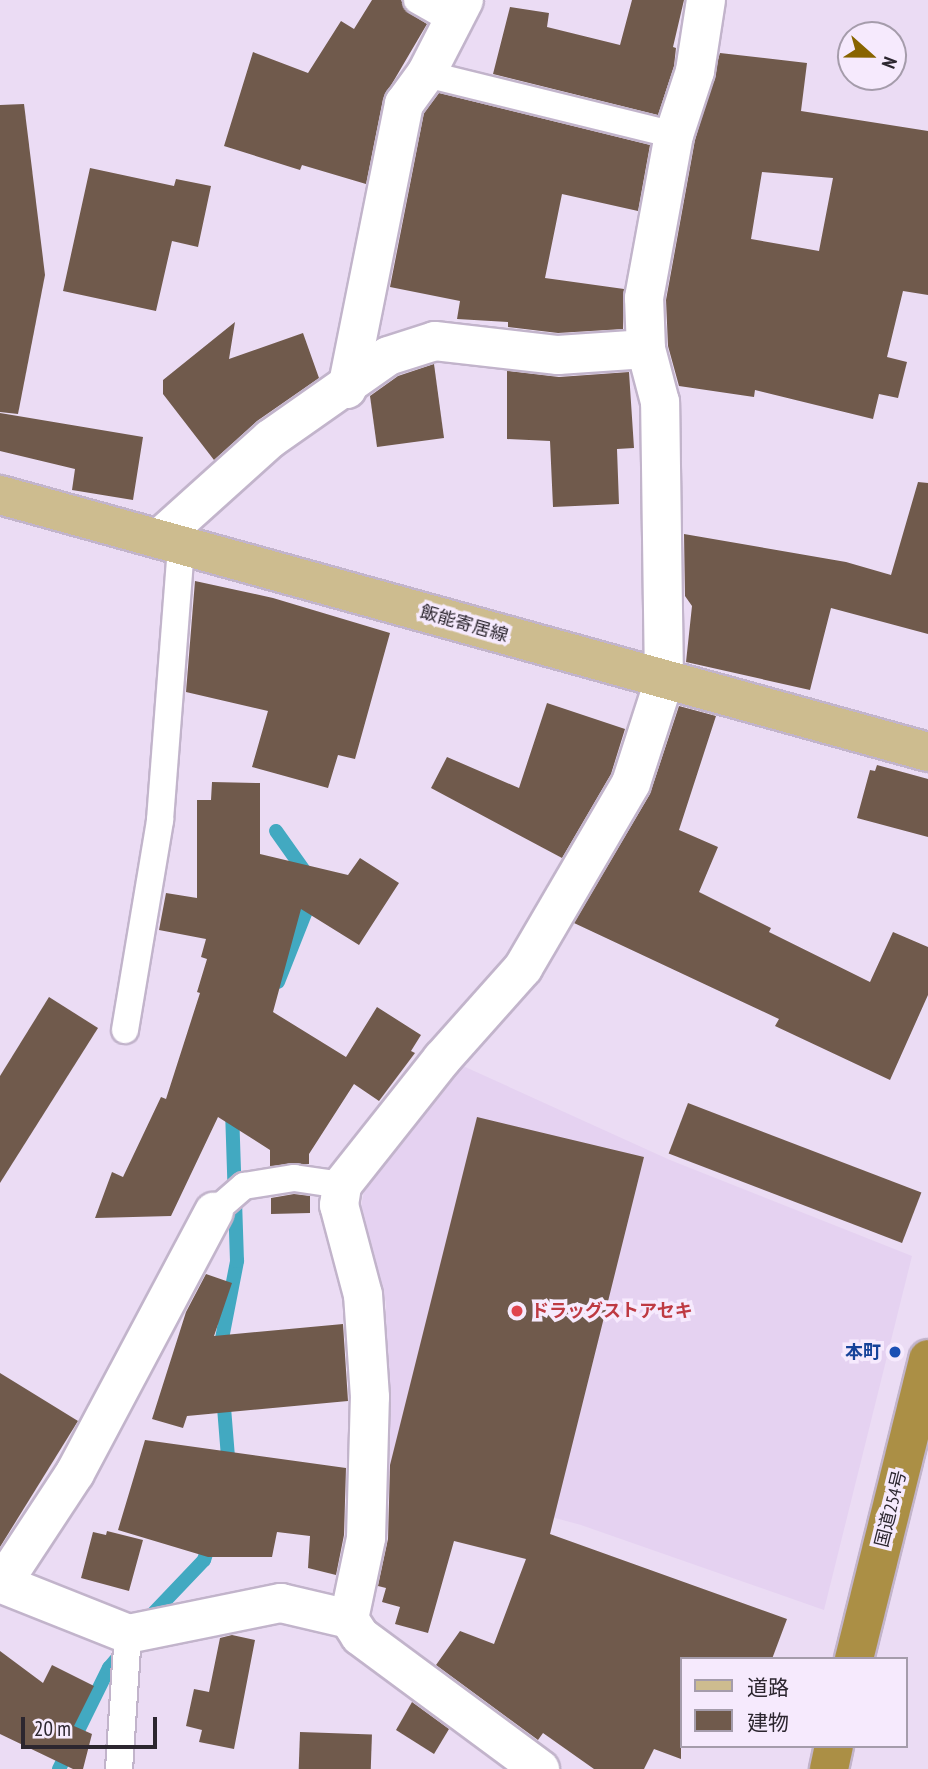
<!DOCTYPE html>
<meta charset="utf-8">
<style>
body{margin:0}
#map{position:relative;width:928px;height:1769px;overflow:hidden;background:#ebdcf4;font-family:"PT Sans Narrow","Noto Sans JP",sans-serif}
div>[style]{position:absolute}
.built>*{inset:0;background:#e5d2f1}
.stream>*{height:14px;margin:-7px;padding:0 7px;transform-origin:7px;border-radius:7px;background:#42a9c1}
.building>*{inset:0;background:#705a4c;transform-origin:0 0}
.roads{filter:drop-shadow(2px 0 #c2b4cb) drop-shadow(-2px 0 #c2b4cb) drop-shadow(0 2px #c2b4cb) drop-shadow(0 -2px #c2b4cb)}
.lane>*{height:26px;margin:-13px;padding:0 13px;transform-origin:13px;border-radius:13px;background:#fff}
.street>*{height:38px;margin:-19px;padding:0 19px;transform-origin:19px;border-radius:19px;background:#fff}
.primary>*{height:38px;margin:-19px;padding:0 19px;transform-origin:19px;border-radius:19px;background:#cdbc8f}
.highway>*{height:38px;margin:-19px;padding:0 19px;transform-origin:19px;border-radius:19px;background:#ab8f45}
.dots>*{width:19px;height:19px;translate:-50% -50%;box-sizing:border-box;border:4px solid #f6eafd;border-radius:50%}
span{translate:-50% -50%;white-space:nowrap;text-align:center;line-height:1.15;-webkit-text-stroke:7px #f6eafd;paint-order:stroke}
.street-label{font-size:18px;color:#2c262f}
.health-label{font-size:18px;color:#be3a42;font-weight:700}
.left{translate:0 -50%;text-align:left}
.transit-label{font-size:18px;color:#164399;font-weight:700}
.right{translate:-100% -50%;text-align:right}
.legend{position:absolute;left:680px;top:1657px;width:228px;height:91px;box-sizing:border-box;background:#f6eafd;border:2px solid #a59cab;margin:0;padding:9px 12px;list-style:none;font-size:21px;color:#2c262f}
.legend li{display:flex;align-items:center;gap:14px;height:35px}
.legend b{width:35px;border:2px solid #a59cab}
.north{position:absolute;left:837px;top:21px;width:70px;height:70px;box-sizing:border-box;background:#f6eafd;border:2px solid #a59cab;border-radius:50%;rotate:111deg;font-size:19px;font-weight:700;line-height:28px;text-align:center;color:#2c262f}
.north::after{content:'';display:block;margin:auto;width:24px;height:32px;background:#886400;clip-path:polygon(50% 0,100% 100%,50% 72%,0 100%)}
.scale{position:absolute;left:21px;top:1717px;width:136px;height:32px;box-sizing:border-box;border:4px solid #2c262f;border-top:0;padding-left:9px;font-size:21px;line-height:24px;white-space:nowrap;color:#2c262f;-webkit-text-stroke:5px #f6eafd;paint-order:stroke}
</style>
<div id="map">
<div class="built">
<div style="clip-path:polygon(463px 1066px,670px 1160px,912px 1256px,824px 1610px,581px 1525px,385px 1472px,386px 1302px,358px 1222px,365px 1186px)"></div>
</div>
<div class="stream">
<div style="left:276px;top:831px;width:50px;rotate:54.7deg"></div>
<div style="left:305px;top:872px;width:29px;rotate:80deg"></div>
<div style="left:310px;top:901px;width:87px;rotate:111.6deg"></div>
<div style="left:219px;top:1354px;width:95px;rotate:-79deg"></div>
<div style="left:237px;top:1261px;width:154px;rotate:-91.9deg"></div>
<div style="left:223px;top:1395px;width:74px;rotate:85.4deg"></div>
<div style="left:144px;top:1623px;width:87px;rotate:-46.4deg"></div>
<div style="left:204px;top:1560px;width:22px;rotate:-72deg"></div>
<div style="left:59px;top:1769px;width:113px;rotate:-63.7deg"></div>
<div style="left:109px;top:1668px;width:23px;rotate:-50deg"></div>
</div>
<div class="building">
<div style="clip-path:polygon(372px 0,401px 0,409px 13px,427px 24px,383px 99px,366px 184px,302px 165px,300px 170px,224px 146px,253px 52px,308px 73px,341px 21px,354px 29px)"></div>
<div style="clip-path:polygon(632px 0,684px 0,673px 47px,676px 48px,674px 66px,658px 115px,493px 74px,510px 7px,549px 13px,547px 27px,620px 45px)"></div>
<div style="clip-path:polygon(evenodd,720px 53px,807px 63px,801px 111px,928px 131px,928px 295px,903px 291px,887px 357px,907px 362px,898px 398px,879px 394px,873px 419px,755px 390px,754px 397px,679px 386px,668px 346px,666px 300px,695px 140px,720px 53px,762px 172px,833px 178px,819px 251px,751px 239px,762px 172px)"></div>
<div style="clip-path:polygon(439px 93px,650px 145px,638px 211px,562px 194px,545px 278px,624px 289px,623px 329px,558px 333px,508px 327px,508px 322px,457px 319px,460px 301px,390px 287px,424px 113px)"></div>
<div style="clip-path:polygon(24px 104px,45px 275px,18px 414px,0 412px,0 105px)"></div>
<div style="clip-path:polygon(90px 168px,174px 186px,176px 179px,211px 186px,198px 247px,172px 241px,156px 311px,63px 291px)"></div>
<div style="clip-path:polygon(235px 322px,229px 359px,303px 333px,319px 378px,257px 421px,214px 460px,163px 394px,163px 380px)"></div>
<div style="clip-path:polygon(434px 364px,444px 438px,377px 447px,370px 396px,398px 376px)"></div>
<div style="clip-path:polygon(507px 371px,559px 377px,629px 372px,634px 448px,617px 449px,619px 504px,553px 507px,550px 441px,507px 439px)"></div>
<div style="clip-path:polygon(0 413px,143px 437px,133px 500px,72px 490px,75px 469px,0 451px)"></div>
<div style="clip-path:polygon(918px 482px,928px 483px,928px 634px,831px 608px,810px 690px,686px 662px,692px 606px,685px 596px,684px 534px,846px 562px,891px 575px)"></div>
<div style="clip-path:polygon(195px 581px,273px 598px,390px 633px,355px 759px,338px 755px,328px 788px,252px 767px,268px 711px,186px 692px)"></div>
<div style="clip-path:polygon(547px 703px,625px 729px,611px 774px,562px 858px,431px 788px,447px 757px,519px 788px)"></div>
<div style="clip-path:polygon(679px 706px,716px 716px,679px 830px,718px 847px,699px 892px,771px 928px,769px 932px,870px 982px,893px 932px,928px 947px,928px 995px,890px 1080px,775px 1026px,779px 1019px,574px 923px,650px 794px)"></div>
<div style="clip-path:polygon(877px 765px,928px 779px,928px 837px,857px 818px,870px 770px,875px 771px)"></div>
<div style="clip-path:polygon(212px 782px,260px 783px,260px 854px,348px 875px,360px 858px,399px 883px,359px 945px,301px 909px,273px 1012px,346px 1057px,377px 1007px,421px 1035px,411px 1051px,415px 1053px,379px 1101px,354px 1084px,309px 1154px,309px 1164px,270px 1166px,270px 1150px,218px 1117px,171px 1216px,95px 1218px,112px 1172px,123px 1177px,161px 1097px,166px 1099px,200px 993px,197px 992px,207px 959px,201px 957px,206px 939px,159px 930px,166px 893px,197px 898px,197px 800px,211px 800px)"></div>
<div style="clip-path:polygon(49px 997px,98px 1028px,0 1183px,0 1076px)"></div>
<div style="left:688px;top:1103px;width:250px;height:54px;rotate:21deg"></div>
<div style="clip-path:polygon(477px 1117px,644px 1157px,550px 1534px,787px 1619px,772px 1659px,681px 1659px,681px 1759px,654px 1749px,644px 1769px,594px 1769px,543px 1733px,538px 1740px,436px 1665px,460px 1631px,494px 1644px,526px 1559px,454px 1541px,428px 1633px,395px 1624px,400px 1607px,382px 1602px,386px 1588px,378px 1586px,388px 1539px,390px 1465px)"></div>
<div style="clip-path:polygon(294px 1194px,310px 1196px,310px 1213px,271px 1214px,271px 1198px)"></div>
<div style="clip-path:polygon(206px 1274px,232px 1283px,214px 1336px,343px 1324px,348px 1401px,187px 1416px,183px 1428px,152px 1419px,186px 1312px)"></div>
<div style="clip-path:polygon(0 1373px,78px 1421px,0 1547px)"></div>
<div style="clip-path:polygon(145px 1440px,346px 1468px,344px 1535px,336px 1575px,308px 1568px,310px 1536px,277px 1532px,272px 1557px,208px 1557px,118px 1530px)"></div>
<div style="clip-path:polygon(107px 1531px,143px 1540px,129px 1591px,81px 1578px,93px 1532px,106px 1535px)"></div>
<div style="clip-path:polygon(232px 1635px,255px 1640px,234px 1749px,199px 1742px,202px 1730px,186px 1726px,194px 1689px,209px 1692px,220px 1638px)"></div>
<div style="clip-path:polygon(0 1651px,43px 1683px,52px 1665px,94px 1686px,74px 1726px,92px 1734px,83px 1769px,73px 1769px,0 1734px)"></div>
<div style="clip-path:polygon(412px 1702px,449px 1729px,434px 1754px,396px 1730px)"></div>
<div style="left:300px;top:1732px;width:72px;height:37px;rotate:2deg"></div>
</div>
<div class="roads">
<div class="lane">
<div style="left:417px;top:0;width:43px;rotate:29.6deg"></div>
<div style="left:426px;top:74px;width:255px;rotate:13.8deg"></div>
<div style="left:125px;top:1030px;width:213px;rotate:-80.5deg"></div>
<div style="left:160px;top:820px;width:277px;rotate:-85.6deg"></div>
<div style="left:214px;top:1212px;width:40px;rotate:-41deg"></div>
<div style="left:244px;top:1186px;width:51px;rotate:-9.1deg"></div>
<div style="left:294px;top:1178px;width:49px;rotate:8.3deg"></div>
<div style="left:119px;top:1769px;width:135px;rotate:-86.2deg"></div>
</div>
<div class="street">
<div style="left:347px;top:389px;width:291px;rotate:-78.7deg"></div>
<div style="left:404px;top:104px;width:37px;rotate:-54deg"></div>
<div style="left:426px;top:74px;width:83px;rotate:-62.8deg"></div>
<div style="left:160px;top:538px;width:148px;rotate:-42deg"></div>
<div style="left:270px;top:439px;width:144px;rotate:-35.1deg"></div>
<div style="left:388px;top:356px;width:49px;rotate:-17.7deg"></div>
<div style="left:435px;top:341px;width:124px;rotate:6.5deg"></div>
<div style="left:558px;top:355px;width:88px;rotate:-3.9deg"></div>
<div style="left:0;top:1583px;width:138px;rotate:21.7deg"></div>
<div style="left:128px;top:1634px;width:156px;rotate:-11.5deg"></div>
<div style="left:281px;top:1603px;width:70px;rotate:13.2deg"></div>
<div style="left:349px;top:1619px;width:20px;rotate:57deg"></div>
<div style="left:360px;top:1636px;width:224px;rotate:36.5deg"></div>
<div style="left:2px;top:1584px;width:133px;rotate:-56.7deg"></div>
<div style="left:75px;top:1473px;width:296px;rotate:-62deg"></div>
<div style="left:349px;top:1619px;width:83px;rotate:-78.1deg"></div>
<div style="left:366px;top:1538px;width:141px;rotate:-88.4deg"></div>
<div style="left:370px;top:1397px;width:102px;rotate:-93.9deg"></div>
<div style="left:363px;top:1295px;width:93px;rotate:-104.9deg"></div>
<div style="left:339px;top:1205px;width:20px;rotate:-81deg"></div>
<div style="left:342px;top:1185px;width:161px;rotate:-51.6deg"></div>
<div style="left:442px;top:1059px;width:122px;rotate:-48.3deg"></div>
<div style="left:523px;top:968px;width:214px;rotate:-59.7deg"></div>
<div style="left:631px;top:783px;width:107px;rotate:-72.1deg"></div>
<div style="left:664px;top:681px;width:279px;rotate:-90.8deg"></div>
<div style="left:660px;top:402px;width:55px;rotate:-104.8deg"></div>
<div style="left:646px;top:349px;width:51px;rotate:-92.2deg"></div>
<div style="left:644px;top:298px;width:166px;rotate:-79.6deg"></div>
<div style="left:674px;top:135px;width:67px;rotate:-71.8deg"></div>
<div style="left:695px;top:71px;width:72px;rotate:-81.2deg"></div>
</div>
<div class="primary">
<div style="left:0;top:495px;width:963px;rotate:15.48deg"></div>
</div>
<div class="highway">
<div style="left:854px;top:1659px;width:309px;rotate:-76.1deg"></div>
<div style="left:829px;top:1769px;width:24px;rotate:-78deg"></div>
</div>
</div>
<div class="dots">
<div style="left:517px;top:1311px;background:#e0444e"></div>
<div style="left:895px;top:1352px;background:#1a4fb4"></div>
</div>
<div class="street-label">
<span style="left:464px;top:624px;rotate:16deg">飯能寄居線</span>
<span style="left:891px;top:1509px;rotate:-76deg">国道254号</span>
</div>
<div class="health-label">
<span class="left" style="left:531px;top:1311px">ドラッグストアセキ</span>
</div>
<div class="transit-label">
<span class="right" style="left:881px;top:1352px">本町</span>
</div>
<ul class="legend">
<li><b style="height:9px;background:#cdbc8f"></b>道路</li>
<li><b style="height:19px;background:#705a4c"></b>建物</li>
</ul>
<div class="north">N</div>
<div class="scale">20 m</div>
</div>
